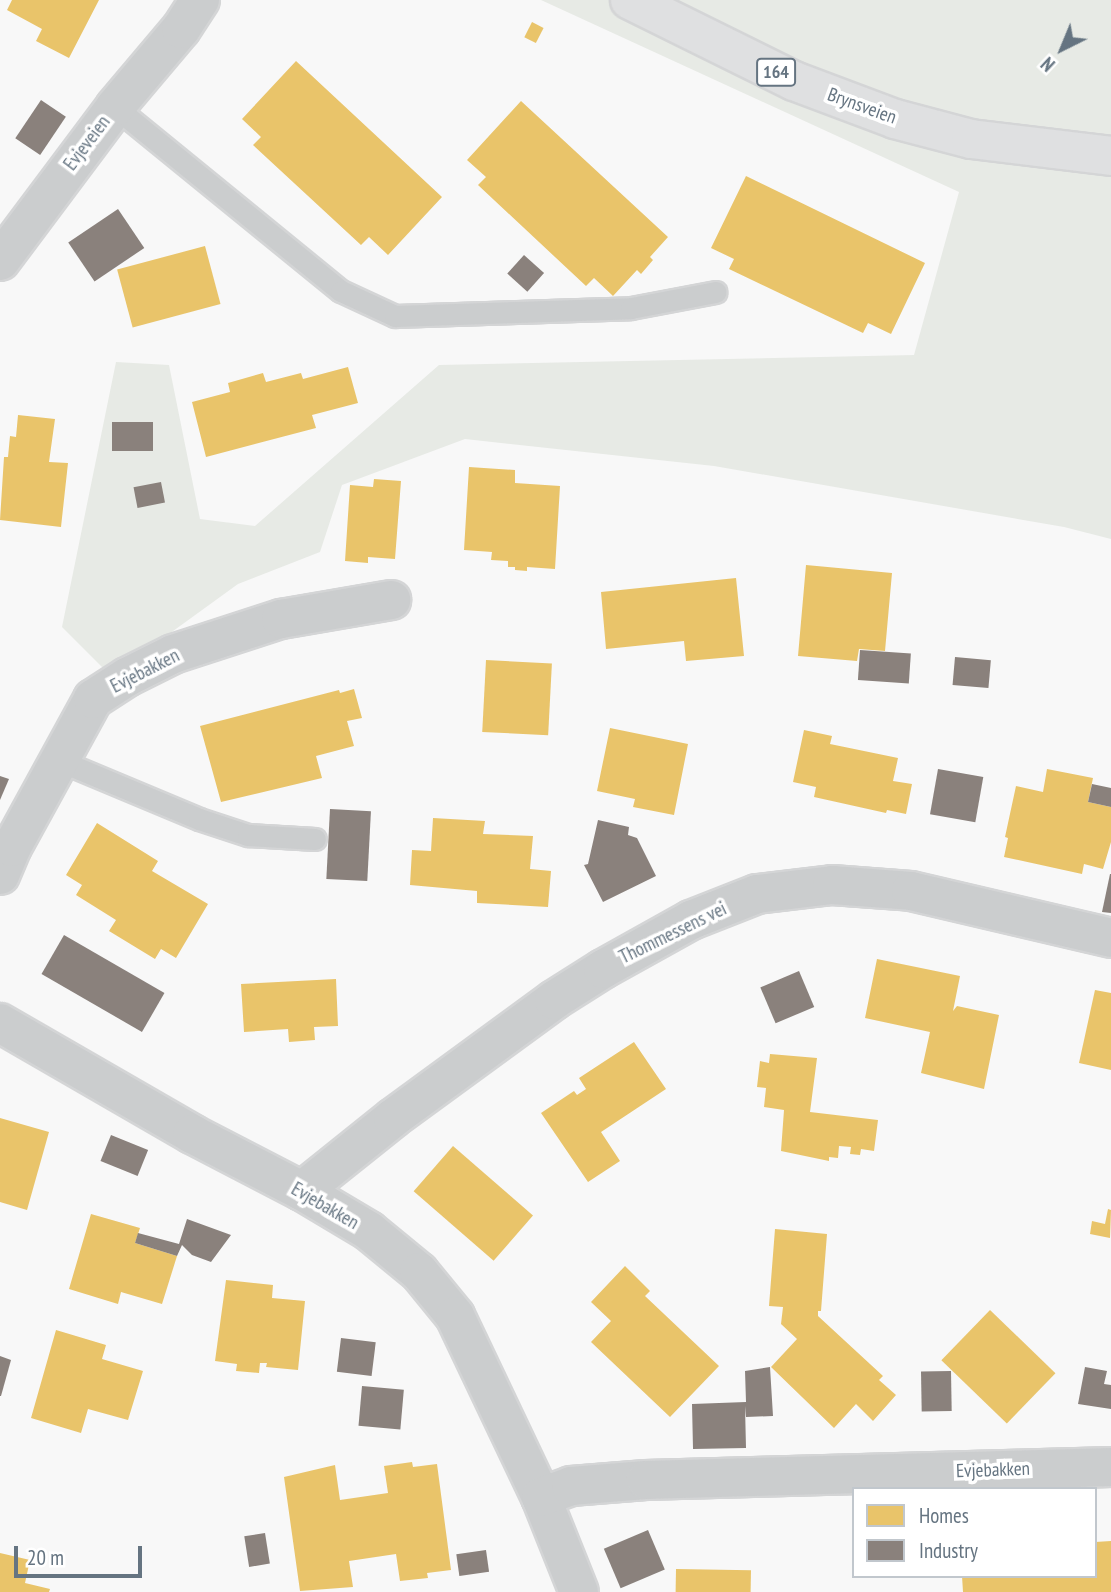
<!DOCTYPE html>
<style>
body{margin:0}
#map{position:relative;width:1111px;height:1592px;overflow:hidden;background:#f8f8f8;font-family:"PT Sans Narrow",sans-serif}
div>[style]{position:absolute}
.green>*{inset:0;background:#e7eae5}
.homes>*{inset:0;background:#e9c46a;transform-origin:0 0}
.industry>*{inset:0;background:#8a817c;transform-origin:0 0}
.roads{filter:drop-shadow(2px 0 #d4d5d6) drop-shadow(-2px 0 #d4d5d6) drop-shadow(0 2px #d4d5d6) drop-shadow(0 -2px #d4d5d6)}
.service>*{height:21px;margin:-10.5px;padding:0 10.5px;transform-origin:10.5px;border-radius:10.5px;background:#cbcdce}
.minor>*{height:38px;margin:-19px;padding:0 19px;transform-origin:19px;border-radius:19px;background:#cbcdce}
.primary>*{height:38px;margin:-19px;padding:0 19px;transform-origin:19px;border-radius:19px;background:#dfe0e1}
span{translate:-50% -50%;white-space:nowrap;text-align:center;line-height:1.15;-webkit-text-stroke:7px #fff;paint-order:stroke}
.shield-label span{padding:2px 5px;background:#fff;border:2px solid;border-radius:5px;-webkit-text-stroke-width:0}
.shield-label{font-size:18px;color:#657481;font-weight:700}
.street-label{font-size:19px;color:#657481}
.legend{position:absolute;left:852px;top:1487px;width:245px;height:91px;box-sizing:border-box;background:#fff;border:2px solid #c1c7cd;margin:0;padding:9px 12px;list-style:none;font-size:21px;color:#657481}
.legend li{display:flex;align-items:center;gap:14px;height:35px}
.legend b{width:35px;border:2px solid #c1c7cd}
.north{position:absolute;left:1027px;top:14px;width:70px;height:70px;-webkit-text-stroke:5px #fff;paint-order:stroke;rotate:223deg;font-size:19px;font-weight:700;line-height:28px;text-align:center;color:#657481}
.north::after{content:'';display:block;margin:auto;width:24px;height:32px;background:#657481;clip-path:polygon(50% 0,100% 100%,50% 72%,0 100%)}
.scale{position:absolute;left:14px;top:1546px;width:128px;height:32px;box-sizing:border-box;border:4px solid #657481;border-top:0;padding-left:9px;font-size:21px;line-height:24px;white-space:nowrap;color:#657481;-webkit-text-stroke:5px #fff;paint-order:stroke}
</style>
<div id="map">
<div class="green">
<div style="clip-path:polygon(541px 0,1111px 0,1111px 539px,1064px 527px,714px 466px,465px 439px,342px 485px,320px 552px,238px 584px,111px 676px,62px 627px,116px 362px,169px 365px,200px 519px,255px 526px,439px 365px,914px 355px,959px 192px)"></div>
</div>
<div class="homes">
<div style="clip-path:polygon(12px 0,99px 0,69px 58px,36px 41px,42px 29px,7px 10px)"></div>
<div style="left:532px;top:22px;width:13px;height:17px;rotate:27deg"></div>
<div style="clip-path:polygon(296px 61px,442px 197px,388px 255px,369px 237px,361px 245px,253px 145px,261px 137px,242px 119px)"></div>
<div style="clip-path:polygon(521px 101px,668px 237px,650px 257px,653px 260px,641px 274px,637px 270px,613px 296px,594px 278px,586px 286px,478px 185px,486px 177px,467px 160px)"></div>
<div style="clip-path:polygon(746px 176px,925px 263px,891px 334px,868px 323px,863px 333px,729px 269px,734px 259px,711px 248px)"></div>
<div style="left:205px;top:246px;width:60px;height:91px;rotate:75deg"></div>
<div style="clip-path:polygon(348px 367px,358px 403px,312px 415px,316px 428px,206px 457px,192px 402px,230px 392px,228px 383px,263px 373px,266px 382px,301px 373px,303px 379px)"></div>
<div style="clip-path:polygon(18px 415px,55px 419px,49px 462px,68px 463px,61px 527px,0 520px,4px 457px,8px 457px,10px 436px,16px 437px)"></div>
<div style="clip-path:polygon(469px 467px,515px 470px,515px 483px,560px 486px,555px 569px,527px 567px,527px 571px,515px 570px,515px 567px,508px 567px,508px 561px,491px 560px,492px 552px,464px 550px)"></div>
<div style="clip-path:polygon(374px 479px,401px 481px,395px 559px,368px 557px,368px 563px,345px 561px,350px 485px,373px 487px)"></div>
<div style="clip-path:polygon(806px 565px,892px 573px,885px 651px,859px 649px,857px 661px,798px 656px)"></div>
<div style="clip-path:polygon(736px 578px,744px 656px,686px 661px,684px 641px,606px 649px,601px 592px)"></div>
<div style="left:486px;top:660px;width:66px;height:72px;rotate:3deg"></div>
<div style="clip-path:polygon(354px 689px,362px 718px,347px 721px,354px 746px,316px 756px,322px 778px,221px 802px,200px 726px,339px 690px,340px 693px)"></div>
<div style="clip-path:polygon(610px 728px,688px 744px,674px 815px,633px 807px,635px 799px,597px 791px)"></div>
<div style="clip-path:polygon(804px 730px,832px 736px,830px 744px,898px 758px,893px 781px,912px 784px,906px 814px,887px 810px,886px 813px,814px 797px,816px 787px,793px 782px)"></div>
<div style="clip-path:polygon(1047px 769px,1093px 778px,1088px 802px,1111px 807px,1111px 842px,1103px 869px,1084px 864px,1082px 874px,1004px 857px,1008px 838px,1005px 837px,1016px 786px,1043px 792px)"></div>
<div style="clip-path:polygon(433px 818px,485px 821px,483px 834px,533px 836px,530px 869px,551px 871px,548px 907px,477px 903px,477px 891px,410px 885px,412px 850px,431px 851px)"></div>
<div style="clip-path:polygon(97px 823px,158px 861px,152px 871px,208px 904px,176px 958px,161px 949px,155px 959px,109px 931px,116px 920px,76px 895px,82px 885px,66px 875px)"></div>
<div style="clip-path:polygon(877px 959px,960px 976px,953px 1011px,957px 1006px,999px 1015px,984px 1089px,921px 1073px,930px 1032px,865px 1018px)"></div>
<div style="clip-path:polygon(336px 979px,338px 1026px,314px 1027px,315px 1040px,289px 1042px,288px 1029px,244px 1032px,241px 984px)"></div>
<div style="clip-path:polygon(1095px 990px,1111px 993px,1111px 1070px,1079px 1063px)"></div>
<div style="clip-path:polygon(634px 1042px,666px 1089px,601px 1132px,620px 1161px,588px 1182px,541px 1113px,574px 1091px,577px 1095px,586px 1089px,579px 1078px)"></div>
<div style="clip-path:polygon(770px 1054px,817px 1058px,810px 1112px,878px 1120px,874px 1151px,861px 1149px,860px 1155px,850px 1154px,851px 1147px,839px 1146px,838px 1158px,829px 1157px,829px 1161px,781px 1151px,784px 1110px,764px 1107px,766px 1088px,757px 1087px,760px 1061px,769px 1063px)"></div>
<div style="clip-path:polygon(0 1118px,49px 1132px,27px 1210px,0 1202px)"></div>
<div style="left:453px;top:1146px;width:106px;height:60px;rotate:41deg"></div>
<div style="clip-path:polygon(1108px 1209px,1111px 1210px,1110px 1238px,1090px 1234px,1092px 1221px,1105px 1224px)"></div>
<div style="clip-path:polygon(91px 1214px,140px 1228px,135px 1243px,177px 1256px,162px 1304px,121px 1292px,118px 1304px,69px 1289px)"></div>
<div style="clip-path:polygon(775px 1229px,827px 1234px,821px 1311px,818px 1311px,818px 1316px,883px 1376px,879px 1380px,896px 1395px,873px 1421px,856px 1404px,834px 1428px,771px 1367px,797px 1339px,781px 1324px,783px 1307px,769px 1306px)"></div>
<div style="clip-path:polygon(625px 1266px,650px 1291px,645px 1296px,719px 1366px,670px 1417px,591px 1342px,611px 1321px,591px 1302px)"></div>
<div style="clip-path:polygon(226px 1280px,273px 1285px,272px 1298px,305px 1301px,298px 1370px,266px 1367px,267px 1363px,260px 1363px,259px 1373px,236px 1371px,237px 1364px,215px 1361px)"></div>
<div style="left:990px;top:1310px;width:91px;height:70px;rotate:44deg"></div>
<div style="clip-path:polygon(56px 1330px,106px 1345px,102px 1359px,143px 1371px,128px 1420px,88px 1409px,81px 1433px,31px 1418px)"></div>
<div style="clip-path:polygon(412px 1462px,413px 1467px,437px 1464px,451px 1570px,427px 1573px,428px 1578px,400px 1581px,396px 1554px,349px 1561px,353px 1587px,300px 1591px,284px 1477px,335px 1465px,340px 1500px,388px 1493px,384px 1466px)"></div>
<div style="clip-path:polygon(1111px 1541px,1111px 1592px,963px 1592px,962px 1576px,1095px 1576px,1095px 1542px)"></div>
<div style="clip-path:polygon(0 1553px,30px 1560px,25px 1583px,50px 1589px,49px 1592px,0 1592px)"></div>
<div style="left:676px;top:1569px;width:75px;height:23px;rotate:1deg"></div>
</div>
<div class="industry">
<div style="left:41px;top:100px;width:30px;height:46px;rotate:34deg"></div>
<div style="left:118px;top:209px;width:47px;height:60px;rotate:56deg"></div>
<div style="left:524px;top:255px;width:27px;height:25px;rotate:42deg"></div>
<div style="left:112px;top:422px;width:41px;height:29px"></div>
<div style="left:161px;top:482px;width:21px;height:28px;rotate:79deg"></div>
<div style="left:860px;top:650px;width:51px;height:30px;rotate:4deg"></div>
<div style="left:955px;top:657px;width:36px;height:28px;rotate:5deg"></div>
<div style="left:938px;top:769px;width:46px;height:46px;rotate:10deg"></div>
<div style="clip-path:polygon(0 776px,9px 779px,0 800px)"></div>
<div style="clip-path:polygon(1092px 784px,1111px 788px,1111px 807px,1088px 802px)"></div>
<div style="left:330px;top:809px;width:41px;height:70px;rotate:3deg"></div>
<div style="clip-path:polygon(598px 820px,629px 827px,628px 835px,637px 838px,656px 876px,603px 902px,584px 865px,588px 864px)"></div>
<div style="clip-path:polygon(1110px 874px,1111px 874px,1111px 913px,1102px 912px)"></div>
<div style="left:64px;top:935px;width:116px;height:45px;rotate:30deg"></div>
<div style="left:799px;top:971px;width:39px;height:42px;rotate:67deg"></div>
<div style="left:111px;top:1135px;width:40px;height:28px;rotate:22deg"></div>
<div style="clip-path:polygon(187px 1219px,231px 1235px,211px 1262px,192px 1255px,182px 1245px,177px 1256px,135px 1243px,138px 1233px,179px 1244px)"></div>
<div style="left:341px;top:1338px;width:35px;height:34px;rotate:7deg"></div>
<div style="clip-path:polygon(0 1356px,11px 1360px,1px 1396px,0 1396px)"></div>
<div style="clip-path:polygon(770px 1367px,773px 1416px,746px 1417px,745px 1406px,746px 1448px,693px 1449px,692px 1404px,746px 1402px,745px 1371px)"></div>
<div style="clip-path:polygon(1085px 1367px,1107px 1371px,1104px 1384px,1111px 1385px,1111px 1409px,1078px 1404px)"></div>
<div style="left:951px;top:1371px;width:40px;height:30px;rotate:89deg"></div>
<div style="left:362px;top:1386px;width:42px;height:40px;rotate:5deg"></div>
<div style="left:648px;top:1530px;width:43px;height:48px;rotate:67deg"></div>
<div style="left:265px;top:1533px;width:31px;height:21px;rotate:81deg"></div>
<div style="left:486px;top:1550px;width:22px;height:30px;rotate:82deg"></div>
</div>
<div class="roads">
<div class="service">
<div style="left:115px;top:107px;width:291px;rotate:39.2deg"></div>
<div style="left:341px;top:291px;width:60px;rotate:24.8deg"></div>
<div style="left:395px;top:316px;width:236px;rotate:-1.9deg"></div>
<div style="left:631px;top:308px;width:86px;rotate:-10.7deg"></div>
<div style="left:58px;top:760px;width:153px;rotate:22.7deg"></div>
<div style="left:199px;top:819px;width:52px;rotate:18.1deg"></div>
<div style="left:248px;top:835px;width:67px;rotate:3.4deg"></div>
</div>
<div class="minor">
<div style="left:0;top:261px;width:192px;rotate:-53.2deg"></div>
<div style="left:115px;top:107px;width:102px;rotate:-49.8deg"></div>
<div style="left:181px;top:29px;width:35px;rotate:-57deg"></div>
<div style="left:0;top:875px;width:30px;rotate:-67deg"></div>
<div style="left:12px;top:847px;width:169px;rotate:-61.3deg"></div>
<div style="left:93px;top:699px;width:40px;rotate:-32.9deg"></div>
<div style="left:127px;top:677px;width:51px;rotate:-26.6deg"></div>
<div style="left:173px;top:654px;width:114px;rotate:-18deg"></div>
<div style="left:281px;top:619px;width:112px;rotate:-9.8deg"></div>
<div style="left:0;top:1023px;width:222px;rotate:30deg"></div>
<div style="left:192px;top:1134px;width:124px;rotate:27.4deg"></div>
<div style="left:302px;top:1191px;width:78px;rotate:30.8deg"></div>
<div style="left:369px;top:1231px;width:65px;rotate:39.4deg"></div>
<div style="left:419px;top:1272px;width:57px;rotate:50.7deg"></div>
<div style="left:455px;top:1316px;width:200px;rotate:64.6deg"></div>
<div style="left:541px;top:1497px;width:102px;rotate:68.2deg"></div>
<div style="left:302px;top:1191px;width:117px;rotate:-38.7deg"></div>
<div style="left:393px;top:1118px;width:200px;rotate:-36.2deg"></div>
<div style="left:554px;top:1000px;width:58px;rotate:-32.3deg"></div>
<div style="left:603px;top:969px;width:101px;rotate:-29.1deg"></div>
<div style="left:691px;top:920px;width:71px;rotate:-21.5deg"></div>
<div style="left:757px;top:894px;width:76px;rotate:-6.8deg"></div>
<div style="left:832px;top:885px;width:79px;rotate:4.3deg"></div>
<div style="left:911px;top:891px;width:205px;rotate:13.2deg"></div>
<div style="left:541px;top:1497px;width:32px;rotate:-20deg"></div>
<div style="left:571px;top:1486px;width:75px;rotate:-4.6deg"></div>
<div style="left:646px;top:1480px;width:465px;rotate:-1.6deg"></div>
</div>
<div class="primary">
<div style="left:630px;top:0;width:183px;rotate:26.3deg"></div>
<div style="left:794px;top:81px;width:108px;rotate:20.6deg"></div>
<div style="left:895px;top:119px;width:79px;rotate:14.7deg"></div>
<div style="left:971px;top:139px;width:141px;rotate:6.9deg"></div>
</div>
</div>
<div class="shield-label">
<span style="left:776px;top:72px">164</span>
</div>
<div class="street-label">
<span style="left:862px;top:106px;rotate:20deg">Brynsveien</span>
<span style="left:87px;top:143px;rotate:-53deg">Evjeveien</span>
<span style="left:145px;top:671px;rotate:-27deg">Evjebakken</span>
<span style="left:673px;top:933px;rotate:-26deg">Thommessens vei</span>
<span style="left:325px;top:1206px;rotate:30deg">Evjebakken</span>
<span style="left:993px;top:1470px;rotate:-2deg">Evjebakken</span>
</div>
<ul class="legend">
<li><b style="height:19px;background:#e9c46a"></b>Homes</li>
<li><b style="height:19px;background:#8a817c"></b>Industry</li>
</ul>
<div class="north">N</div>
<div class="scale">20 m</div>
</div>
